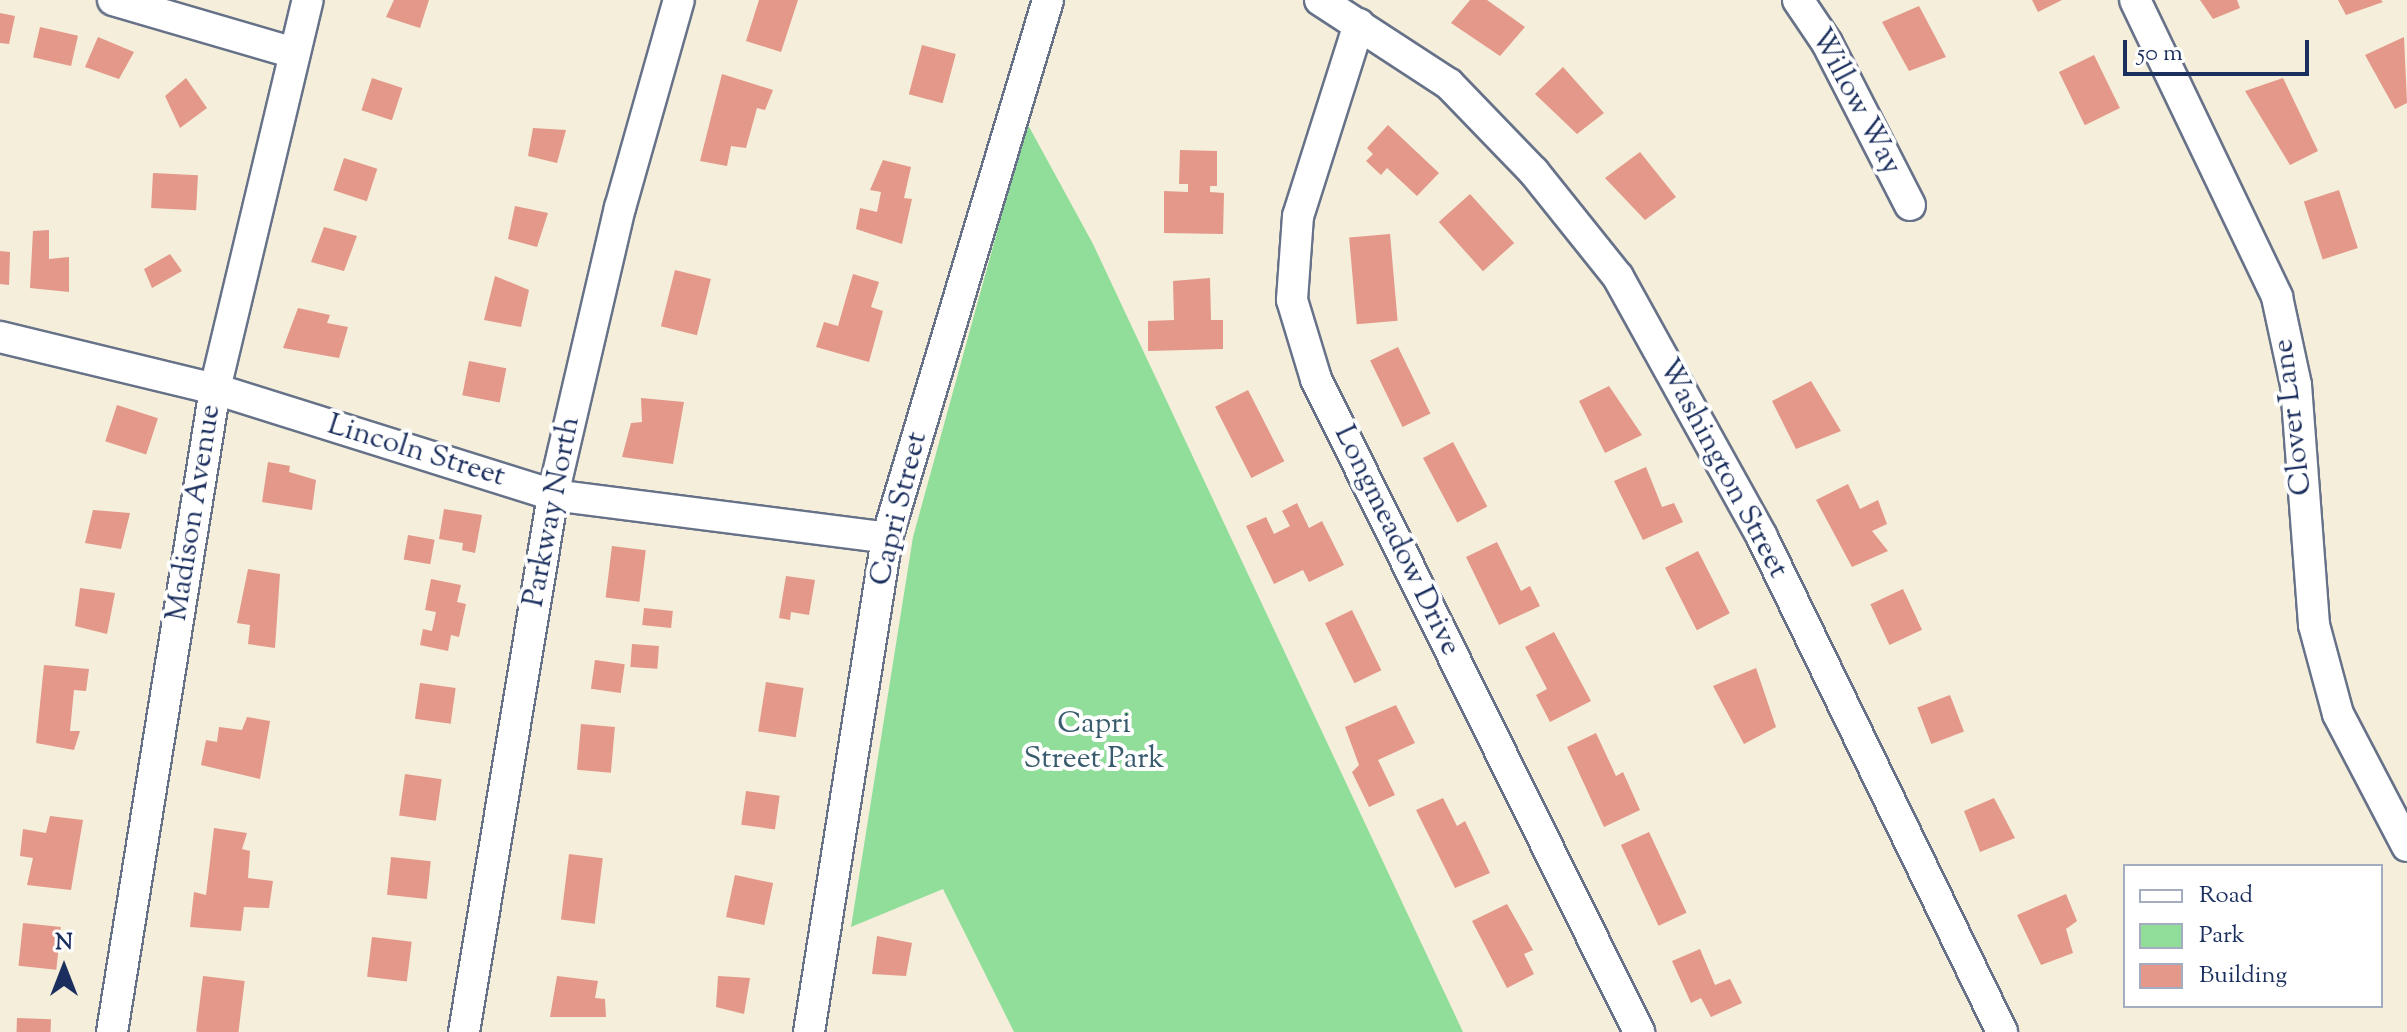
<!DOCTYPE html>
<style>
body{margin:0}
#map{position:relative;width:2407px;height:1032px;overflow:hidden;background:#f4eeda;font-family:"Sorts Mill Goudy",serif}
div>[style]{position:absolute}
.green>*{inset:0;background:#91de9b}
.building>*{inset:0;background:#e39889;transform-origin:0 0}
.roads{filter:drop-shadow(2px 0 #677289) drop-shadow(-2px 0 #677289) drop-shadow(0 2px #677289) drop-shadow(0 -2px #677289)}
.minor>*{height:30px;margin:-15px;padding:0 15px;transform-origin:15px;border-radius:15px;background:#fff}
span{translate:-50% -50%;white-space:nowrap;text-align:center;line-height:1.15;-webkit-text-stroke:8px #fff;paint-order:stroke}
.street-label{font-size:30px;color:#1b2f5e}
.park-label{font-size:30px;color:#385b6d}
.legend{position:absolute;left:2123px;top:864px;width:260px;height:144px;box-sizing:border-box;background:#fff;border:2px solid #a4acbf;margin:0;padding:10px 14px;list-style:none;font-size:24px;color:#1b2f5e}
.legend li{display:flex;align-items:center;gap:16px;height:40px}
.legend b{width:40px;border:2px solid #a4acbf}
.north{position:absolute;left:24px;top:928px;width:80px;height:80px;-webkit-text-stroke:6px #fff;paint-order:stroke;rotate:0deg;font-size:22px;font-weight:700;line-height:32px;text-align:center;color:#1b2f5e}
.north::after{content:'';display:block;margin:auto;width:28px;height:36px;background:#1b2f5e;clip-path:polygon(50% 0,100% 100%,50% 72%,0 100%)}
.scale{position:absolute;left:2123px;top:40px;width:186px;height:36px;box-sizing:border-box;border:4px solid #1b2f5e;border-top:0;padding-left:10px;font-size:24px;line-height:28px;white-space:nowrap;color:#1b2f5e;-webkit-text-stroke:6px #fff;paint-order:stroke}
</style>
<div id="map">
<div class="green">
<div style="clip-path:polygon(1027px 123px,1093px 244px,1463px 1032px,1014px 1032px,943px 889px,851px 927px,913px 537px)"></div>
</div>
<div class="building">
<div style="clip-path:polygon(394px 0,429px 0,420px 28px,386px 17px)"></div>
<div style="clip-path:polygon(759px 0,798px 0,781px 52px,746px 41px)"></div>
<div style="clip-path:polygon(1470px 0,1487px 0,1525px 27px,1500px 56px,1451px 23px)"></div>
<div style="clip-path:polygon(2032px 0,2062px 0,2038px 12px)"></div>
<div style="clip-path:polygon(2200px 0,2237px 0,2240px 8px,2213px 19px)"></div>
<div style="clip-path:polygon(2338px 0,2381px 0,2383px 2px,2346px 15px)"></div>
<div style="clip-path:polygon(1919px 6px,1946px 57px,1909px 71px,1882px 22px)"></div>
<div style="clip-path:polygon(0 13px,15px 16px,9px 44px,0 43px)"></div>
<div style="left:40px;top:27px;width:39px;height:31px;rotate:13deg"></div>
<div style="clip-path:polygon(98px 37px,134px 52px,119px 79px,85px 67px)"></div>
<div style="clip-path:polygon(2404px 37px,2407px 103px,2395px 109px,2365px 55px)"></div>
<div style="left:922px;top:45px;width:35px;height:51px;rotate:15deg"></div>
<div style="left:2094px;top:55px;width:59px;height:39px;rotate:64deg"></div>
<div style="clip-path:polygon(1563px 67px,1604px 113px,1577px 134px,1535px 94px)"></div>
<div style="clip-path:polygon(722px 74px,773px 90px,765px 110px,757px 108px,746px 148px,731px 146px,727px 166px,700px 161px)"></div>
<div style="clip-path:polygon(186px 78px,207px 108px,180px 128px,165px 96px)"></div>
<div style="left:372px;top:78px;width:32px;height:34px;rotate:18deg"></div>
<div style="clip-path:polygon(2283px 78px,2318px 151px,2290px 165px,2245px 91px)"></div>
<div style="clip-path:polygon(1388px 125px,1439px 173px,1417px 196px,1387px 168px,1381px 175px,1366px 161px,1373px 154px,1367px 148px)"></div>
<div style="clip-path:polygon(533px 128px,566px 130px,557px 163px,528px 156px)"></div>
<div style="clip-path:polygon(1180px 150px,1217px 151px,1217px 186px,1210px 186px,1210px 192px,1224px 193px,1223px 234px,1164px 233px,1164px 191px,1188px 192px,1188px 184px,1179px 184px)"></div>
<div style="clip-path:polygon(1640px 152px,1676px 197px,1645px 220px,1605px 178px)"></div>
<div style="left:344px;top:158px;width:35px;height:34px;rotate:18deg"></div>
<div style="clip-path:polygon(883px 160px,911px 167px,904px 198px,912px 199px,902px 244px,856px 229px,860px 208px,877px 212px,881px 192px,870px 190px)"></div>
<div style="left:153px;top:173px;width:45px;height:35px;rotate:3deg"></div>
<div style="left:2339px;top:190px;width:61px;height:37px;rotate:72deg"></div>
<div style="left:1470px;top:194px;width:66px;height:42px;rotate:48deg"></div>
<div style="clip-path:polygon(515px 206px,548px 213px,537px 247px,508px 239px)"></div>
<div style="clip-path:polygon(324px 227px,357px 236px,344px 271px,311px 262px)"></div>
<div style="clip-path:polygon(49px 230px,49px 259px,69px 257px,69px 292px,30px 288px,33px 231px)"></div>
<div style="left:1390px;top:234px;width:87px;height:41px;rotate:85deg"></div>
<div style="clip-path:polygon(0 251px,10px 252px,9px 285px,0 284px)"></div>
<div style="clip-path:polygon(170px 254px,182px 271px,152px 288px,144px 269px)"></div>
<div style="left:675px;top:270px;width:37px;height:58px;rotate:14deg"></div>
<div style="clip-path:polygon(853px 274px,879px 282px,871px 307px,883px 311px,869px 362px,816px 347px,824px 322px,838px 326px)"></div>
<div style="clip-path:polygon(495px 276px,529px 290px,521px 327px,484px 320px)"></div>
<div style="clip-path:polygon(1210px 278px,1211px 320px,1223px 320px,1223px 349px,1148px 351px,1148px 321px,1174px 320px,1173px 281px)"></div>
<div style="clip-path:polygon(298px 308px,330px 315px,327px 323px,348px 327px,339px 358px,283px 348px)"></div>
<div style="left:1398px;top:347px;width:74px;height:31px;rotate:64deg"></div>
<div style="left:469px;top:361px;width:38px;height:35px;rotate:11deg"></div>
<div style="clip-path:polygon(1811px 381px,1841px 431px,1796px 449px,1772px 401px)"></div>
<div style="clip-path:polygon(1609px 386px,1642px 435px,1605px 453px,1579px 401px)"></div>
<div style="left:1248px;top:390px;width:80px;height:37px;rotate:63deg"></div>
<div style="clip-path:polygon(641px 398px,684px 402px,673px 464px,622px 457px,631px 423px,642px 422px)"></div>
<div style="left:117px;top:405px;width:43px;height:38px;rotate:18deg"></div>
<div style="left:1453px;top:442px;width:73px;height:34px;rotate:62deg"></div>
<div style="clip-path:polygon(268px 462px,290px 466px,289px 472px,316px 480px,312px 510px,262px 502px)"></div>
<div style="clip-path:polygon(1646px 467px,1662px 507px,1674px 503px,1683px 522px,1643px 540px,1614px 481px)"></div>
<div style="clip-path:polygon(1848px 484px,1860px 509px,1878px 500px,1887px 524px,1872px 531px,1888px 551px,1852px 567px,1816px 500px)"></div>
<div style="clip-path:polygon(1297px 503px,1309px 528px,1322px 521px,1344px 565px,1309px 582px,1303px 570px,1274px 584px,1246px 526px,1266px 517px,1274px 534px,1290px 526px,1282px 511px)"></div>
<div style="clip-path:polygon(444px 509px,482px 515px,475px 553px,462px 550px,463px 543px,439px 539px)"></div>
<div style="clip-path:polygon(93px 510px,130px 513px,121px 549px,85px 543px)"></div>
<div style="left:408px;top:535px;width:27px;height:25px;rotate:10deg"></div>
<div style="clip-path:polygon(1497px 542px,1521px 591px,1530px 586px,1540px 606px,1499px 625px,1466px 557px)"></div>
<div style="left:612px;top:546px;width:34px;height:52px;rotate:7deg"></div>
<div style="left:1698px;top:551px;width:70px;height:37px;rotate:63deg"></div>
<div style="clip-path:polygon(248px 569px,280px 574px,275px 648px,248px 644px,250px 625px,237px 623px)"></div>
<div style="clip-path:polygon(786px 576px,815px 580px,809px 615px,791px 612px,790px 620px,779px 618px)"></div>
<div style="clip-path:polygon(431px 579px,461px 585px,457px 602px,466px 604px,459px 637px,451px 635px,448px 651px,420px 645px,423px 629px,432px 631px,436px 612px,425px 610px)"></div>
<div style="clip-path:polygon(80px 588px,115px 593px,107px 634px,75px 626px)"></div>
<div style="left:1903px;top:589px;width:45px;height:36px;rotate:65deg"></div>
<div style="left:644px;top:608px;width:29px;height:17px;rotate:6deg"></div>
<div style="left:1352px;top:610px;width:67px;height:30px;rotate:64deg"></div>
<div style="clip-path:polygon(1554px 632px,1591px 701px,1550px 722px,1536px 695px,1547px 689px,1525px 647px)"></div>
<div style="left:632px;top:644px;width:27px;height:23px;rotate:4deg"></div>
<div style="left:595px;top:660px;width:30px;height:29px;rotate:8deg"></div>
<div style="clip-path:polygon(44px 665px,89px 669px,86px 691px,74px 690px,70px 731px,80px 731px,74px 750px,36px 743px)"></div>
<div style="clip-path:polygon(1756px 668px,1776px 727px,1744px 744px,1713px 686px)"></div>
<div style="left:766px;top:682px;width:38px;height:50px;rotate:9deg"></div>
<div style="left:420px;top:683px;width:36px;height:36px;rotate:8deg"></div>
<div style="left:1950px;top:695px;width:39px;height:35px;rotate:69deg"></div>
<div style="clip-path:polygon(1396px 705px,1415px 743px,1378px 760px,1395px 795px,1369px 807px,1352px 772px,1359px 765px,1345px 727px)"></div>
<div style="clip-path:polygon(247px 717px,270px 721px,260px 779px,201px 765px,206px 740px,217px 742px,219px 727px,242px 730px)"></div>
<div style="left:581px;top:724px;width:34px;height:46px;rotate:5deg"></div>
<div style="clip-path:polygon(1596px 733px,1616px 776px,1623px 772px,1640px 810px,1604px 827px,1567px 747px)"></div>
<div style="left:405px;top:774px;width:37px;height:42px;rotate:8deg"></div>
<div style="left:746px;top:791px;width:34px;height:34px;rotate:8deg"></div>
<div style="clip-path:polygon(1443px 798px,1457px 826px,1465px 821px,1490px 873px,1455px 888px,1416px 810px)"></div>
<div style="clip-path:polygon(1994px 798px,2015px 838px,1980px 852px,1964px 811px)"></div>
<div style="clip-path:polygon(50px 816px,83px 820px,71px 890px,27px 885px,33px 858px,20px 856px,23px 829px,46px 833px)"></div>
<div style="clip-path:polygon(214px 828px,247px 833px,242px 849px,250px 851px,248px 878px,273px 881px,269px 908px,244px 907px,241px 931px,190px 927px,194px 892px,206px 895px)"></div>
<div style="left:1649px;top:832px;width:89px;height:31px;rotate:65deg"></div>
<div style="left:569px;top:854px;width:34px;height:66px;rotate:7deg"></div>
<div style="left:391px;top:857px;width:40px;height:38px;rotate:6deg"></div>
<div style="left:735px;top:875px;width:39px;height:43px;rotate:12deg"></div>
<div style="clip-path:polygon(2066px 894px,2077px 921px,2066px 929px,2073px 953px,2041px 965px,2017px 915px)"></div>
<div style="clip-path:polygon(1507px 904px,1533px 950px,1524px 954px,1534px 974px,1507px 988px,1472px 921px)"></div>
<div style="left:23px;top:923px;width:38px;height:43px;rotate:6deg"></div>
<div style="clip-path:polygon(877px 936px,912px 943px,906px 976px,872px 974px)"></div>
<div style="left:372px;top:937px;width:40px;height:40px;rotate:7deg"></div>
<div style="clip-path:polygon(1700px 949px,1715px 985px,1730px 979px,1742px 1003px,1711px 1017px,1701px 998px,1691px 1003px,1672px 961px)"></div>
<div style="left:203px;top:976px;width:42px;height:56px;rotate:7deg"></div>
<div style="clip-path:polygon(557px 976px,598px 981px,595px 998px,605px 999px,606px 1017px,550px 1017px)"></div>
<div style="clip-path:polygon(718px 976px,750px 978px,744px 1014px,716px 1007px)"></div>
<div style="left:17px;top:1018px;width:34px;height:14px;rotate:2deg"></div>
</div>
<div class="roads">
<div class="minor">
<div style="left:113px;top:0;width:185px;rotate:16.3deg"></div>
<div style="left:1320px;top:0;width:154px;rotate:33.1deg"></div>
<div style="left:1449px;top:84px;width:122px;rotate:46deg"></div>
<div style="left:1534px;top:172px;width:134px;rotate:51.3deg"></div>
<div style="left:1618px;top:277px;width:297px;rotate:61deg"></div>
<div style="left:1762px;top:537px;width:550px;rotate:64.13deg"></div>
<div style="left:1798px;top:0;width:52px;rotate:56deg"></div>
<div style="left:1827px;top:43px;width:182px;rotate:62.9deg"></div>
<div style="left:2135px;top:0;width:329px;rotate:64.4deg"></div>
<div style="left:2277px;top:297px;width:90px;rotate:77.8deg"></div>
<div style="left:2296px;top:385px;width:241px;rotate:85.7deg"></div>
<div style="left:2314px;top:625px;width:92px;rotate:74.9deg"></div>
<div style="left:2338px;top:714px;width:149px;rotate:62.4deg"></div>
<div style="left:1359px;top:24px;width:201px;rotate:107.6deg"></div>
<div style="left:1298px;top:216px;width:84px;rotate:94.1deg"></div>
<div style="left:1292px;top:300px;width:83px;rotate:73.1deg"></div>
<div style="left:1316px;top:379px;width:729px;rotate:63.68deg"></div>
<div style="left:0;top:337px;width:221px;rotate:13.6deg"></div>
<div style="left:215px;top:389px;width:354px;rotate:17.4deg"></div>
<div style="left:553px;top:495px;width:337px;rotate:7.3deg"></div>
<div style="left:112px;top:1032px;width:651px;rotate:-80.9deg"></div>
<div style="left:215px;top:389px;width:400px;rotate:-76.6deg"></div>
<div style="left:464px;top:1032px;width:544px;rotate:-80.59deg"></div>
<div style="left:553px;top:495px;width:295px;rotate:-76.9deg"></div>
<div style="left:620px;top:208px;width:216px;rotate:-74.2deg"></div>
<div style="left:809px;top:1032px;width:500px;rotate:-81.03deg"></div>
<div style="left:887px;top:538px;width:562px;rotate:-73.34deg"></div>
</div>
</div>
<div class="street-label">
<span style="left:1855px;top:102px;rotate:62deg">Willow Way</span>
<span style="left:2294px;top:417px;rotate:-97deg">Clover Lane</span>
<span style="left:416px;top:452px;rotate:17deg">Lincoln Street</span>
<span style="left:1722px;top:469px;rotate:62deg">Washington Street</span>
<span style="left:900px;top:509px;rotate:-76deg">Capri Street</span>
<span style="left:553px;top:512px;rotate:-79deg">Parkway North</span>
<span style="left:195px;top:513px;rotate:-81deg">Madison Avenue</span>
<span style="left:1396px;top:541px;rotate:64deg">Longmeadow Drive</span>
</div>
<div class="park-label">
<span style="left:1094px;top:742px">Capri<br>Street Park</span>
</div>
<ul class="legend">
<li><b style="height:10px;background:#fff"></b>Road</li>
<li><b style="height:22px;background:#91de9b"></b>Park</li>
<li><b style="height:22px;background:#e39889"></b>Building</li>
</ul>
<div class="north">N</div>
<div class="scale">50 m</div>
</div>
